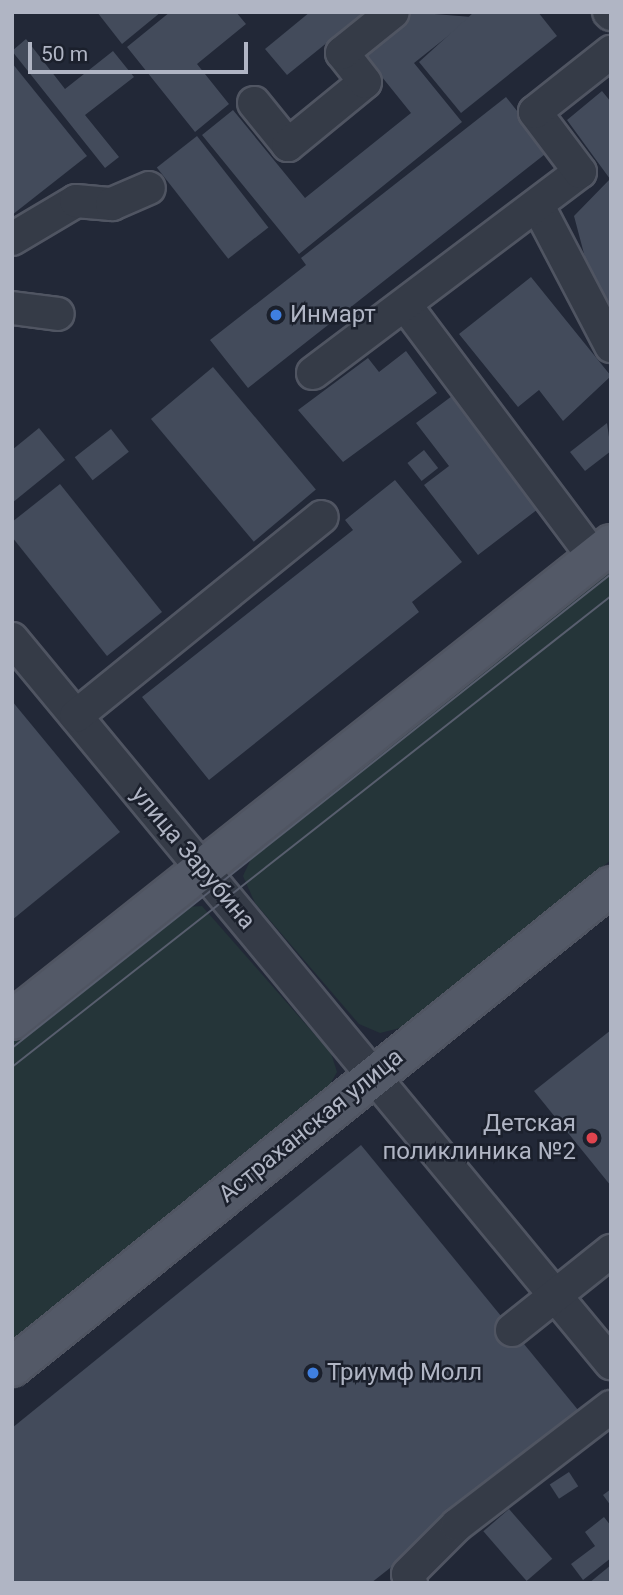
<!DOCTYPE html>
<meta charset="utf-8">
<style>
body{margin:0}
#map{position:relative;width:623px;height:1595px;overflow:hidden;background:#222837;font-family:Roboto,sans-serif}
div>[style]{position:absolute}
.green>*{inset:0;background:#253539}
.building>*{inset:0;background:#434b5b;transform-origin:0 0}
.roads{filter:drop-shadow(2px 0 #505562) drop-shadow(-2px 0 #505562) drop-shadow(0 2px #505562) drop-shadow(0 -2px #505562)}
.minor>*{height:32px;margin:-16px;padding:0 16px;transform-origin:16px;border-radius:16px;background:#353b47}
.major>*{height:38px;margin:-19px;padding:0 19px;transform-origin:19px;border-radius:19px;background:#535967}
.tram>*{height:2px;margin:-1px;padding:0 1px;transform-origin:1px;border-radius:1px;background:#585e6e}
.dots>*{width:19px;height:19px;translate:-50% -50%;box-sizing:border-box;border:4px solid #1b202c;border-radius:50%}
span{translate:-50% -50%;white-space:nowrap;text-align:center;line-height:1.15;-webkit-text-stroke:5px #1b202c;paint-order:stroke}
.poi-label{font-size:24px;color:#b0b5c4}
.left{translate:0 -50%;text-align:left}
.right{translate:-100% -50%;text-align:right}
.street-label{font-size:24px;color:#b0b5c4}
.frame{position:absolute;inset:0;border:14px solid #b0b5c4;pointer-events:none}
.scale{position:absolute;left:28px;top:42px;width:220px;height:32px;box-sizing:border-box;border:4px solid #b0b5c4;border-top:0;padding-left:9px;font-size:21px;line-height:24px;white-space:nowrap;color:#b0b5c4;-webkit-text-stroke:5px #1b202c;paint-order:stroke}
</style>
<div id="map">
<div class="green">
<div style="clip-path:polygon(611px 567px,611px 860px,400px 1028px,380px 1033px,359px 1024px,255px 903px,243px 876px,256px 848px)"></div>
<div style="clip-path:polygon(202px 906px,331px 1053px,337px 1072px,328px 1088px,12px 1342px,12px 1043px,184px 907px)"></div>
</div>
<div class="building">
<div style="clip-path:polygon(97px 12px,161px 12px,122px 44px)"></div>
<div style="clip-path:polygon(170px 12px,236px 12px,246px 24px,197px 64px,229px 104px,195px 132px,127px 47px)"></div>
<div style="clip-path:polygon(310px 12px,365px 12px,287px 75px,265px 49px)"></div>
<div style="clip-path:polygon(409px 12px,472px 17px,414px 63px,462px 122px,299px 254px,202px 135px,233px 110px,305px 198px,411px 113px,361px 51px)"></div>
<div style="clip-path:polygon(474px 12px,538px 12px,557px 36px,461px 113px,419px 62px)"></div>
<div style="clip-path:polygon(26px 39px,65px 89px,113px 51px,134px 77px,85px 115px,119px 157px,105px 168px,12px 51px)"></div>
<div style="clip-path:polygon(12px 63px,87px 156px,12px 215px)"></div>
<div style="clip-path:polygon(602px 91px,611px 102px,611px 312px,587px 265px,574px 216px,610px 179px,567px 120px)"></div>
<div style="clip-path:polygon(506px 97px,549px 151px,248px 388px,210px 340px,306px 265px,301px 258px)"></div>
<div style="left:197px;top:136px;width:116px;height:51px;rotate:52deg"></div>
<div style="clip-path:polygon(531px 277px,611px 376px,563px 421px,539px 390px,518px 407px,459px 334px)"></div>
<div style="clip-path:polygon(406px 351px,437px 393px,343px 462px,298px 410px,368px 358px,379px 372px)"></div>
<div style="left:213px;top:367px;width:160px;height:81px;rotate:50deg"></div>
<div style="clip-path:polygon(452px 396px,538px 509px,478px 555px,424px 485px,449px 466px,416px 423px)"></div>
<div style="clip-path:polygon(607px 423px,611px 451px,585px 471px,570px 452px)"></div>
<div style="clip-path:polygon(39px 428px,65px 460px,12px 503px,12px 450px)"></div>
<div style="left:111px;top:429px;width:29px;height:46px;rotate:52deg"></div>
<div style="left:424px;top:450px;width:23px;height:21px;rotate:52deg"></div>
<div style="clip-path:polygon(395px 480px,462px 562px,412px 602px,419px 612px,209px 780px,142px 697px,353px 530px,345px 520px)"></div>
<div style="clip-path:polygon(60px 484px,162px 612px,107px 656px,12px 537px,12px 522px)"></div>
<div style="clip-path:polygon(12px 701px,120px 832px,12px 920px)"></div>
<div style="clip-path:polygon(611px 1030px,611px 1186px,534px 1091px)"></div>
<div style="clip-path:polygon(361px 1145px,583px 1416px,371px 1583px,12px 1583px,12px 1428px)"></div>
<div style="left:569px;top:1472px;width:17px;height:23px;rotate:57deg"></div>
<div style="clip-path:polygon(611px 1489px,611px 1506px,603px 1495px)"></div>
<div style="left:509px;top:1509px;width:66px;height:34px;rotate:49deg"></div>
<div style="clip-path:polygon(604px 1517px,611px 1526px,611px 1558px,583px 1580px,571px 1564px,595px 1546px,585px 1532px)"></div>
<div style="clip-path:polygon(611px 1565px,611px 1583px,589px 1583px)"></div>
</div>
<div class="roads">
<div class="minor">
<div style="left:609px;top:12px;width:3px;rotate:45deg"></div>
<div style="left:254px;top:103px;width:54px;rotate:51deg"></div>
<div style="left:288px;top:145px;width:99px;rotate:-39.3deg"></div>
<div style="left:365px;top:82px;width:37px;rotate:-128deg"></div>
<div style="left:342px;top:53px;width:65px;rotate:-38.8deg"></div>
<div style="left:539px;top:208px;width:156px;rotate:62.4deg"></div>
<div style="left:12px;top:239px;width:74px;rotate:-30.7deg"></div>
<div style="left:76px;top:201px;width:36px;rotate:5deg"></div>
<div style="left:112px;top:204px;width:40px;rotate:-23.4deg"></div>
<div style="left:406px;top:306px;width:314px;rotate:53.2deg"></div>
<div style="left:12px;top:308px;width:46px;rotate:7.4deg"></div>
<div style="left:313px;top:373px;width:334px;rotate:-37deg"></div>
<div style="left:580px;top:172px;width:75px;rotate:-126.9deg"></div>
<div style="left:535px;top:112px;width:97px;rotate:-38.3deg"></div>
<div style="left:12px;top:639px;width:940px;rotate:50.4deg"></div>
<div style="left:76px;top:716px;width:316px;rotate:-39deg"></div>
<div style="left:512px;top:1330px;width:127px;rotate:-38.6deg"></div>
<div style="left:411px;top:1583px;width:9px;rotate:-108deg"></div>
<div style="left:408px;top:1574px;width:69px;rotate:-45deg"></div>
<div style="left:457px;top:1525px;width:194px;rotate:-37.5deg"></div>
</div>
<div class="major">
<div style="left:12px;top:1020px;width:765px;rotate:-38.47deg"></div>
<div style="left:12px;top:1367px;width:768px;rotate:-38.76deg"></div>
</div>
</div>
<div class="tram">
<div style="left:12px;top:1048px;width:764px;rotate:-38.36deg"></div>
<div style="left:12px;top:1067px;width:762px;rotate:-38.18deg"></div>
</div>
<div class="dots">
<div style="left:276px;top:315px;background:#3f7fe0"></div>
<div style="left:592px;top:1138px;background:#e0444e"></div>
<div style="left:313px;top:1373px;background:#3f7fe0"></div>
</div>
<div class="poi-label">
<span class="left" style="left:290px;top:315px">Инмарт</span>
<span class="right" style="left:576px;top:1138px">Детская<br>поликлиника №2</span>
<span class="left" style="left:327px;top:1373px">Триумф Молл</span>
</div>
<div class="street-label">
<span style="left:193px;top:858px;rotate:50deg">улица Зарубина</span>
<span style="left:311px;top:1126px;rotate:-39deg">Астраханская улица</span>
</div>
<div class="frame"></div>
<div class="scale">50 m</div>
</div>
